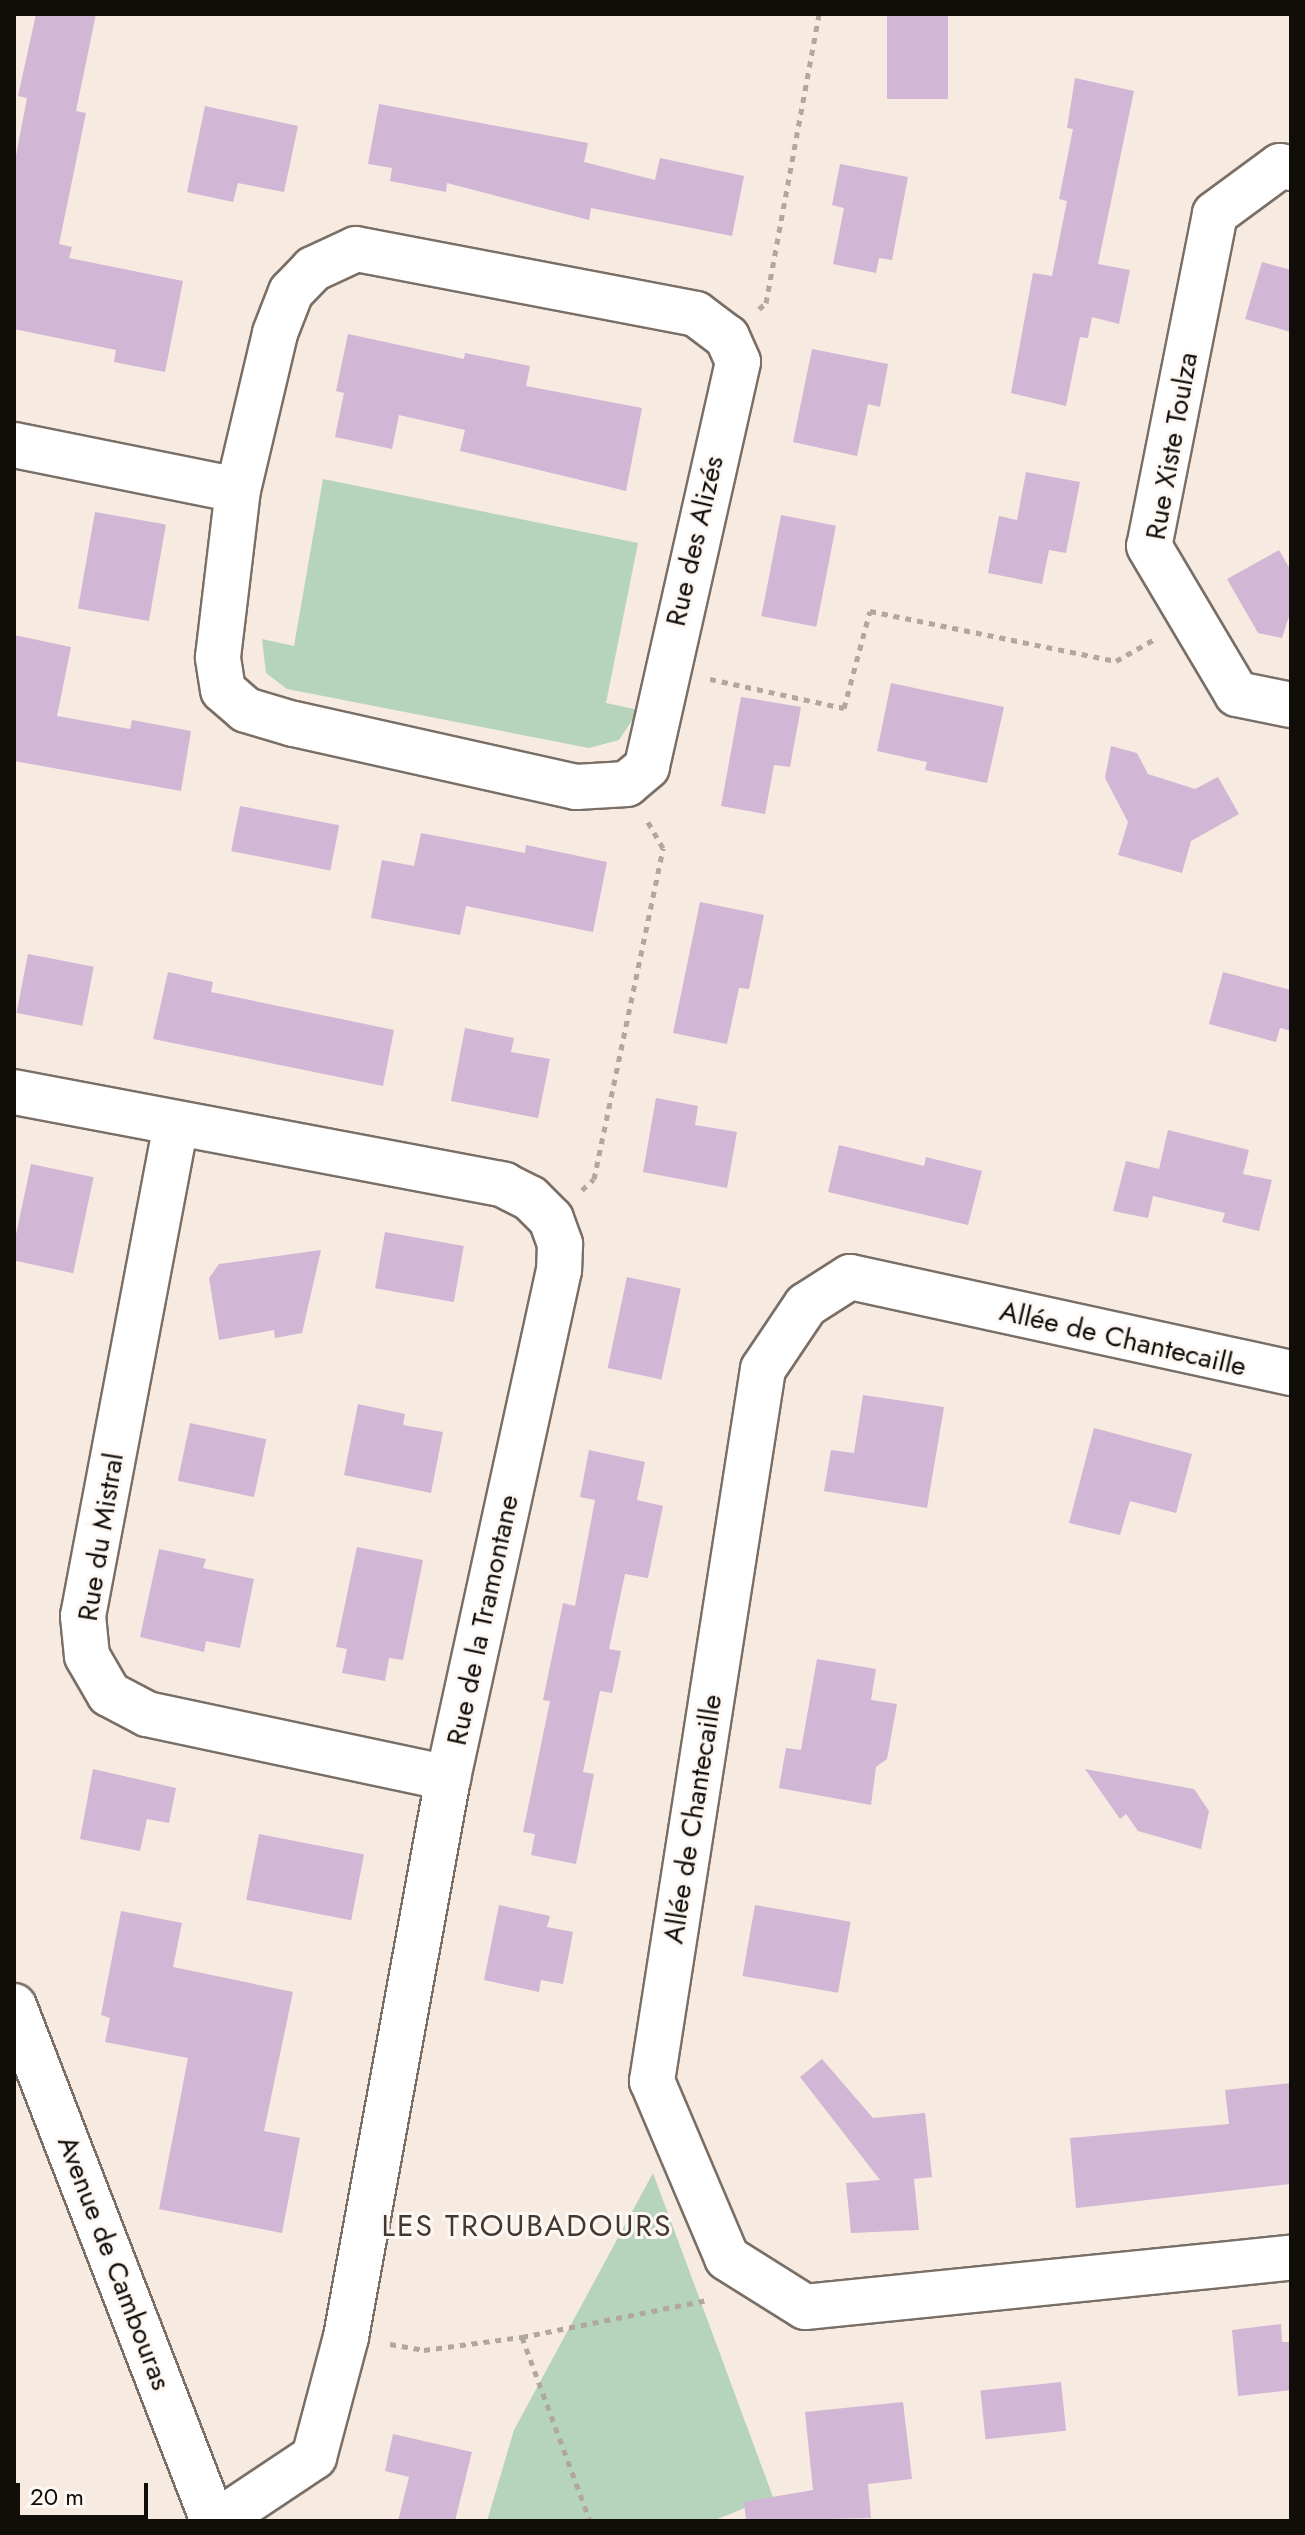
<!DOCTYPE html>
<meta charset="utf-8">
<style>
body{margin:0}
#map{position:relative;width:1305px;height:2535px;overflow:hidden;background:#f7eae0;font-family:Jost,sans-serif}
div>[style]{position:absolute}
.green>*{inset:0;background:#b6d4bb}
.building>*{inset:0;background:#d2b6d5;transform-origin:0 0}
.path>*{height:5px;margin-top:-2.5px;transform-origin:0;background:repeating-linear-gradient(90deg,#b1a79f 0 6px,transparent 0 12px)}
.roads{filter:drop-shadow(2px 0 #7a6f66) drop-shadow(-2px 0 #7a6f66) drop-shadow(0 2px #7a6f66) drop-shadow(0 -2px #7a6f66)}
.minor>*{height:44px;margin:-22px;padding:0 22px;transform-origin:22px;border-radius:22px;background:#fff}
span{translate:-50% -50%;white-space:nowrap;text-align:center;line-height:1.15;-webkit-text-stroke:6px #fef8f5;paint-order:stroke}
.street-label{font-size:28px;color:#110d09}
.neighbourhood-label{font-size:30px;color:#423831;letter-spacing:2px}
.frame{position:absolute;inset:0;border:16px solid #110d09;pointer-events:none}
.scale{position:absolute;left:16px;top:2483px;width:132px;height:36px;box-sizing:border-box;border:4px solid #110d09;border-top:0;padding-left:10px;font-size:24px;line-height:28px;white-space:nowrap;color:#110d09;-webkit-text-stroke:6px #fef8f5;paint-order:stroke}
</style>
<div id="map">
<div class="green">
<div style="clip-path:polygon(323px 479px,638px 543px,606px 703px,639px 710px,619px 740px,589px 748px,287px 689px,266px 673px,262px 639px,294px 646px)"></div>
<div style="clip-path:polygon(653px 2173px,773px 2497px,712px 2521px,487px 2521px,514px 2430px)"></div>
</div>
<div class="building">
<div style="clip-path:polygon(36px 14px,96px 14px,76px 111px,86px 113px,59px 244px,72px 247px,69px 258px,183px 281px,165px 372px,114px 362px,116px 350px,14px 329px,14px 166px,27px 98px,18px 96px)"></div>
<div style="left:887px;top:14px;width:61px;height:85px"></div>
<div style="clip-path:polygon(1075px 78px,1134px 91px,1098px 264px,1130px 270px,1119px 324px,1092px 317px,1088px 338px,1080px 337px,1066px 406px,1011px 393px,1033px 273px,1052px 276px,1067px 201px,1059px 199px,1073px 129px,1067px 128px)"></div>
<div style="clip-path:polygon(379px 104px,588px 143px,584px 162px,655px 180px,660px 158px,744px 176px,732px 236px,591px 208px,589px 220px,447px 183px,446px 192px,390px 181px,392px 168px,368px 164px)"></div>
<div style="clip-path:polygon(205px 106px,298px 126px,284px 192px,238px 183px,233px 202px,187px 192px)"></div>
<div style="clip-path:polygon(840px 164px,908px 177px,892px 260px,879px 258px,876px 273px,833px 264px,844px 208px,832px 205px)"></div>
<div style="clip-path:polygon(1262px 262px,1291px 270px,1291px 332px,1245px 319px)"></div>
<div style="clip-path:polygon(348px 334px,464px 359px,465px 353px,530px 366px,526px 386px,642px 408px,626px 491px,460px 451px,465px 430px,399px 415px,392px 449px,335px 437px,344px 393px,336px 391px)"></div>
<div style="clip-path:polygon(812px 349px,888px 364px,880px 407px,868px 404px,857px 456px,793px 442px)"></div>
<div style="clip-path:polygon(1026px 472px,1080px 482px,1066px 553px,1049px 550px,1042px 584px,988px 573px,999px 516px,1017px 520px)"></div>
<div style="left:95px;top:512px;width:72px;height:98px;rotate:10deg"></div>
<div style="left:781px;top:515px;width:56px;height:103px;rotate:11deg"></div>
<div style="clip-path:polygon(1279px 550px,1291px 571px,1291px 610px,1282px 638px,1258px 633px,1227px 579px)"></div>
<div style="clip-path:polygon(14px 635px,71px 647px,57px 716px,130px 729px,132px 720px,191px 731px,181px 791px,14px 761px)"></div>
<div style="clip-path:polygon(891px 683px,1004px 707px,987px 783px,925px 770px,927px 762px,877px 751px)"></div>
<div style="clip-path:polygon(741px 697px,801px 707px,790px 767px,774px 765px,765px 814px,721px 806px)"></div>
<div style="clip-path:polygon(1111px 746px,1137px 753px,1148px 774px,1195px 789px,1218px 777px,1239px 814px,1191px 841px,1182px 873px,1118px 855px,1128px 822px,1105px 778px)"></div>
<div style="left:240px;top:806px;width:101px;height:46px;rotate:11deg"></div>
<div style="clip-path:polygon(421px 833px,525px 853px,526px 845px,607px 862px,593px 932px,466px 906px,460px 935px,371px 918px,382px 860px,414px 866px)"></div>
<div style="clip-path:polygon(700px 902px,764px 915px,749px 989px,739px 988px,727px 1044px,673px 1033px)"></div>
<div style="left:28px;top:954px;width:67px;height:60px;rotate:11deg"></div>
<div style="clip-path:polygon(168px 972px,213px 982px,211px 992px,394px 1030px,383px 1086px,153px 1039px)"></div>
<div style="clip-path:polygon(1223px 972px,1291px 990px,1291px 1031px,1280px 1028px,1276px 1042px,1209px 1024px)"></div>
<div style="clip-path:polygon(465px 1028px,514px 1038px,511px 1052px,550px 1059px,538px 1118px,451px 1101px)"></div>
<div style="clip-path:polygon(656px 1098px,698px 1106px,695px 1125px,737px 1132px,727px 1188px,643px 1172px)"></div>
<div style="clip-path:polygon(1168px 1130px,1249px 1150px,1243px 1174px,1272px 1180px,1259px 1231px,1222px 1222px,1225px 1213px,1153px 1196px,1148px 1218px,1113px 1211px,1126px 1161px,1159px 1169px)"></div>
<div style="clip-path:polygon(839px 1145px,924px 1166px,926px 1157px,982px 1171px,968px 1225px,828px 1192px)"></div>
<div style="left:31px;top:1164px;width:64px;height:98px;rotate:12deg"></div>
<div style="left:385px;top:1232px;width:80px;height:57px;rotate:10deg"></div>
<div style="clip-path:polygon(321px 1250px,302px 1333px,275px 1338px,274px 1330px,219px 1340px,209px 1278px,219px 1264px)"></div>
<div style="left:627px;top:1277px;width:55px;height:93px;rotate:12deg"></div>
<div style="clip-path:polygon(863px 1395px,944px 1407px,927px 1508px,824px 1491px,831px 1450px,854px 1453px)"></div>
<div style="clip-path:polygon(358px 1404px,405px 1414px,403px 1425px,443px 1432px,431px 1493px,344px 1475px)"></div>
<div style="left:190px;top:1423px;width:78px;height:59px;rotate:12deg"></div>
<div style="clip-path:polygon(1094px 1428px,1192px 1454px,1176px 1513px,1130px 1501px,1120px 1535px,1069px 1523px)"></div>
<div style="clip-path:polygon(589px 1450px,645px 1462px,637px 1500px,663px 1506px,648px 1578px,625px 1574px,609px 1649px,621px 1651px,612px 1693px,600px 1691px,583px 1772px,594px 1774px,576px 1864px,531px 1855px,535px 1834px,523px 1832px,550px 1701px,543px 1700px,563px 1603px,575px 1606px,595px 1500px,580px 1497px)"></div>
<div style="clip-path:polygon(357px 1547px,423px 1560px,403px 1660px,389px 1658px,385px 1681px,342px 1673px,347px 1649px,336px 1647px)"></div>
<div style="clip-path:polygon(159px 1549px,206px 1559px,203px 1568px,254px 1579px,240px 1648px,206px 1641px,204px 1652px,140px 1637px)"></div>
<div style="clip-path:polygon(817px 1659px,876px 1669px,871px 1700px,897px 1704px,887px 1759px,876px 1767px,871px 1805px,779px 1788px,786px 1748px,801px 1750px)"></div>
<div style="clip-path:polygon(93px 1769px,176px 1788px,169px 1823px,147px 1819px,140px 1851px,80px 1839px)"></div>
<div style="clip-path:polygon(1085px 1769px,1194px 1789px,1209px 1811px,1201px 1849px,1138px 1831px,1126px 1814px,1120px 1819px)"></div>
<div style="left:259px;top:1834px;width:107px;height:67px;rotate:11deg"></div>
<div style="clip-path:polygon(499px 1905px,550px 1916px,547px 1927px,573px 1932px,563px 1984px,541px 1980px,539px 1992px,484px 1980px)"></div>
<div style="left:755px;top:1905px;width:97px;height:72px;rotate:10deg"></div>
<div style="clip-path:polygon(121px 1911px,182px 1923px,173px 1967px,293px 1992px,264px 2131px,300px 2138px,282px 2233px,159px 2209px,188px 2058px,105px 2042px,110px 2018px,101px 2015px)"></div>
<div style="clip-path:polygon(822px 2059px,873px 2118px,925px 2113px,932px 2177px,914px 2179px,919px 2230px,851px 2233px,846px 2183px,880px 2180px,800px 2077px)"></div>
<div style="clip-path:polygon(1291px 2083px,1291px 2184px,1076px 2208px,1070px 2138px,1229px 2124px,1225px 2090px)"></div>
<div style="clip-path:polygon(1281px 2324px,1282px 2342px,1291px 2342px,1291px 2390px,1238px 2396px,1232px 2330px)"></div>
<div style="left:1061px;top:2382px;width:49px;height:81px;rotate:84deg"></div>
<div style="clip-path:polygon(903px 2402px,912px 2479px,868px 2484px,871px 2518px,746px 2521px,744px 2502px,813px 2490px,805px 2412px)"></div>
<div style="clip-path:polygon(393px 2434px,472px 2452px,455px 2521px,398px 2521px,409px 2477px,385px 2471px)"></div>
</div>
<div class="path">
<div style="left:759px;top:309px;width:9px;rotate:-41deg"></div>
<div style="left:766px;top:303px;width:294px;rotate:-79.6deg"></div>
<div style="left:710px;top:679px;width:137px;rotate:12.2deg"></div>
<div style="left:844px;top:708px;width:100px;rotate:-75deg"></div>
<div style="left:870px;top:611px;width:251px;rotate:11.5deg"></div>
<div style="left:1116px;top:661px;width:43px;rotate:-29.6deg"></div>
<div style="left:582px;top:1190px;width:16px;rotate:-43deg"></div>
<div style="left:594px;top:1179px;width:338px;rotate:-78.2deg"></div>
<div style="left:663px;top:848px;width:32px;rotate:-120deg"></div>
<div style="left:522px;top:2337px;width:196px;rotate:69.7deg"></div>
<div style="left:390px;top:2344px;width:35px;rotate:10deg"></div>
<div style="left:424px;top:2350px;width:99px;rotate:-7.6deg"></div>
<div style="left:522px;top:2337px;width:189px;rotate:-11.3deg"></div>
</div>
<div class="roads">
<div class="minor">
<div style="left:1291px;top:168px;width:11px;rotate:-170deg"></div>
<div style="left:1280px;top:166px;width:81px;rotate:143.6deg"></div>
<div style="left:1215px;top:214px;width:338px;rotate:101.2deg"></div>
<div style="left:1149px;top:546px;width:172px;rotate:59.3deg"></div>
<div style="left:1237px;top:694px;width:55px;rotate:11.5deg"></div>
<div style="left:356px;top:249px;width:346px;rotate:10.8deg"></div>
<div style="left:696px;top:314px;width:39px;rotate:37deg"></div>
<div style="left:727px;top:337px;width:27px;rotate:66deg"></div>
<div style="left:738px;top:362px;width:415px;rotate:102.7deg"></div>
<div style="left:647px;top:767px;width:26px;rotate:140deg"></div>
<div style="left:627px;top:784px;width:51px;rotate:176.6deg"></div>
<div style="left:576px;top:787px;width:290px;rotate:-167.4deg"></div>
<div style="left:293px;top:724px;width:49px;rotate:-163.4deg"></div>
<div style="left:246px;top:710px;width:30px;rotate:-139deg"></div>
<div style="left:223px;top:690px;width:33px;rotate:-99deg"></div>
<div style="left:218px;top:657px;width:168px;rotate:-83.2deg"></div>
<div style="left:238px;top:490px;width:161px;rotate:-76.7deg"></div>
<div style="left:275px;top:333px;width:44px;rotate:-68.7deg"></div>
<div style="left:291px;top:292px;width:32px;rotate:-46deg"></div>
<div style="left:313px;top:269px;width:47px;rotate:-24.9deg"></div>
<div style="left:14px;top:445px;width:228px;rotate:11.4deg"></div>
<div style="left:14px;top:1092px;width:499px;rotate:10.7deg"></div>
<div style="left:504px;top:1185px;width:29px;rotate:27deg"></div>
<div style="left:530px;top:1198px;width:30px;rotate:45deg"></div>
<div style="left:551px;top:1219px;width:27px;rotate:70deg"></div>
<div style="left:560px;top:1244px;width:26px;rotate:92deg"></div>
<div style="left:559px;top:1270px;width:520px;rotate:102.33deg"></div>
<div style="left:448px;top:1778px;width:568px;rotate:100.34deg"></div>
<div style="left:346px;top:2337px;width:124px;rotate:104.9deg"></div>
<div style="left:314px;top:2457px;width:115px;rotate:146.3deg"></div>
<div style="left:176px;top:1124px;width:501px;rotate:100.7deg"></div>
<div style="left:83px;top:1616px;width:40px;rotate:84.3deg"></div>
<div style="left:87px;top:1656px;width:44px;rotate:59.9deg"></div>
<div style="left:109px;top:1694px;width:43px;rotate:27.8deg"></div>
<div style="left:147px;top:1714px;width:308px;rotate:12deg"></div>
<div style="left:1291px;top:1373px;width:451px;rotate:-167.7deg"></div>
<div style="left:850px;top:1277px;width:52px;rotate:147.5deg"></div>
<div style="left:806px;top:1305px;width:77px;rotate:123.9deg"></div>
<div style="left:763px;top:1369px;width:721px;rotate:98.86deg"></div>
<div style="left:652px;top:2081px;width:192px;rotate:67deg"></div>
<div style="left:727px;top:2258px;width:92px;rotate:32.1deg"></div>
<div style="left:805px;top:2307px;width:488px;rotate:-5.8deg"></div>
<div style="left:14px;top:2006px;width:552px;rotate:68.87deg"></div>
</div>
</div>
<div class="street-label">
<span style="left:1172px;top:446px;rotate:-80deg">Rue Xiste Toulza</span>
<span style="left:695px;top:541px;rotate:-77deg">Rue des Alizés</span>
<span style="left:1123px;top:1339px;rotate:13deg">Allée de Chantecaille</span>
<span style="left:101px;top:1537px;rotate:-81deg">Rue du Mistral</span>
<span style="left:483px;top:1620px;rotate:-78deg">Rue de la Tramontane</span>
<span style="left:693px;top:1819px;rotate:-81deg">Allée de Chantecaille</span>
<span style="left:114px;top:2263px;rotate:69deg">Avenue de Cambouras</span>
</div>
<div class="neighbourhood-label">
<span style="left:527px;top:2226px">LES TROUBADOURS</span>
</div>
<div class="frame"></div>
<div class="scale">20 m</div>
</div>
